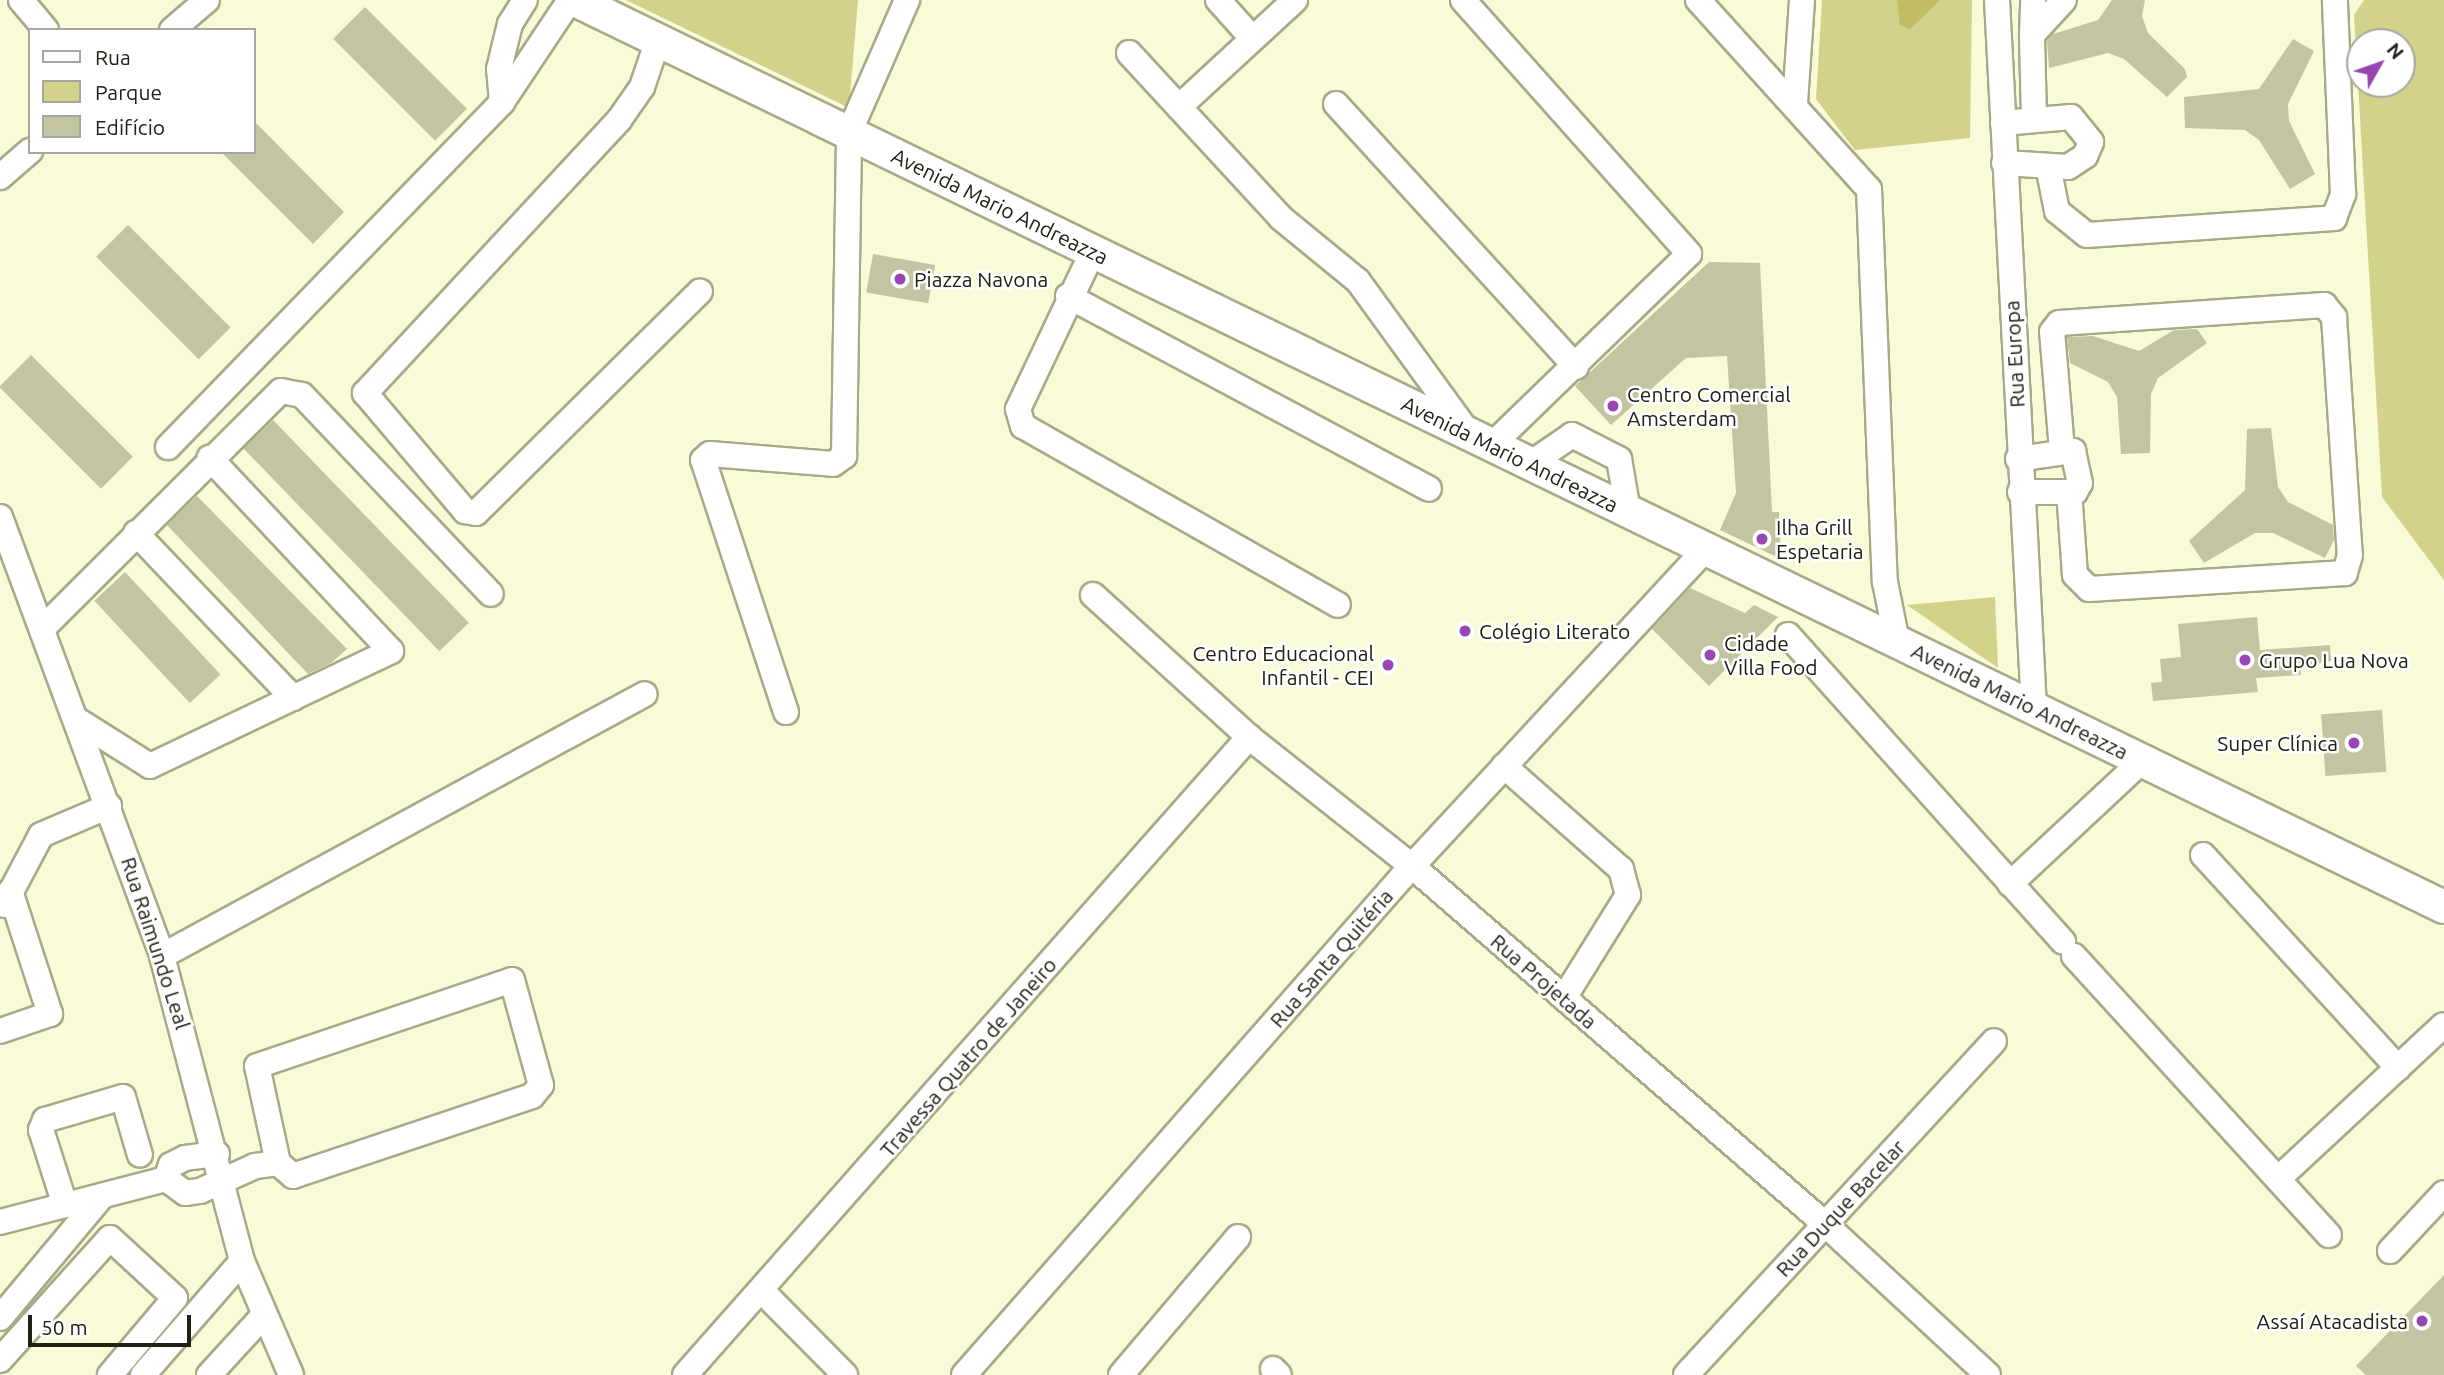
<!DOCTYPE html>
<meta charset="utf-8">
<style>
body{margin:0}
#map{position:relative;width:2444px;height:1375px;overflow:hidden;background:#f9fad7;font-family:Ubuntu,sans-serif}
div>[style]{position:absolute}
.green>*{inset:0;background:#d3d28a}
.water>*{inset:0;background:#c0bd62}
.building>*{inset:0;background:#c4c4a2;transform-origin:0 0}
.roads{filter:drop-shadow(2px 0 #a9a988) drop-shadow(-2px 0 #a9a988) drop-shadow(0 2px #a9a988) drop-shadow(0 -2px #a9a988)}
.minor>*{height:24px;margin:-12px;padding:0 12px;transform-origin:12px;border-radius:12px;background:#fff}
.major>*{height:32px;margin:-16px;padding:0 16px;transform-origin:16px;border-radius:16px;background:#fff}
.dots>*{width:19px;height:19px;translate:-50% -50%;box-sizing:border-box;border:4px solid #fff;border-radius:50%}
span{translate:-50% -50%;white-space:nowrap;text-align:center;line-height:1.15;-webkit-text-stroke:5px #fff;paint-order:stroke}
.street-label{font-size:21px;color:#202013}
.poi-label{font-size:21px;color:#202013}
.left{translate:0 -50%;text-align:left}
.right{translate:-100% -50%;text-align:right}
.legend{position:absolute;left:28px;top:28px;width:228px;height:126px;box-sizing:border-box;background:#fff;border:2px solid #a6a6a1;margin:0;padding:9px 12px;list-style:none;font-size:21px;color:#202013}
.legend li{display:flex;align-items:center;gap:14px;height:35px}
.legend b{width:35px;border:2px solid #a6a6a1}
.north{position:absolute;left:2346px;top:28px;width:70px;height:70px;box-sizing:border-box;background:#fff;border:2px solid #a6a6a1;border-radius:50%;rotate:50deg;font-size:19px;font-weight:700;line-height:28px;text-align:center;color:#202013}
.north::after{content:'';display:block;margin:auto;width:24px;height:32px;background:#9945b3;clip-path:polygon(50% 0,100% 100%,50% 72%,0 100%)}
.scale{position:absolute;left:28px;top:1315px;width:163px;height:32px;box-sizing:border-box;border:4px solid #202013;border-top:0;padding-left:9px;font-size:21px;line-height:24px;white-space:nowrap;color:#202013;-webkit-text-stroke:5px #fff;paint-order:stroke}
</style>
<div id="map">
<div class="green">
<div style="clip-path:polygon(626px 0,858px 0,849px 108px)"></div>
<div style="clip-path:polygon(1822px 0,1972px 0,1970px 138px,1855px 150px,1816px 99px)"></div>
<div style="clip-path:polygon(evenodd,2364px 0,2444px 0,2444px 580px,2382px 497px,2354px 15px,2364px 0,2402px 42px,2402px 84px,2360px 84px,2360px 42px,2402px 42px)"></div>
<div style="clip-path:polygon(1995px 597px,1998px 668px,1907px 605px)"></div>
</div>
<div class="water">
<div style="clip-path:polygon(1897px 0,1940px 0,1910px 29px,1900px 25px)"></div>
</div>
<div class="building">
<div style="clip-path:polygon(2112px 0,2145px 0,2142px 16px,2148px 33px,2185px 69px,2187px 77px,2167px 97px,2124px 59px,2108px 53px,2049px 68px,2047px 41px,2053px 34px,2098px 20px)"></div>
<div style="left:365px;top:7px;width:144px;height:45px;rotate:45deg"></div>
<div style="clip-path:polygon(2293px 39px,2314px 51px,2288px 104px,2289px 121px,2315px 174px,2290px 189px,2259px 140px,2245px 130px,2185px 128px,2184px 97px,2259px 89px)"></div>
<div style="clip-path:polygon(254px 121px,344px 212px,313px 244px,221px 152px,254px 152px)"></div>
<div style="left:128px;top:225px;width:145px;height:45px;rotate:45deg"></div>
<div style="left:873px;top:254px;width:63px;height:39px;rotate:10deg"></div>
<div style="clip-path:polygon(1709px 262px,1760px 263px,1772px 512px,1779px 512px,1781px 559px,1720px 530px,1736px 493px,1727px 356px,1686px 358px,1611px 425px,1575px 386px)"></div>
<div style="clip-path:polygon(2197px 329px,2207px 343px,2158px 378px,2151px 394px,2150px 453px,2121px 454px,2117px 397px,2108px 382px,2070px 363px,2067px 337px,2093px 336px,2139px 351px,2174px 330px)"></div>
<div style="left:31px;top:355px;width:144px;height:45px;rotate:45deg"></div>
<div style="left:273px;top:420px;width:282px;height:41px;rotate:46deg"></div>
<div style="clip-path:polygon(2271px 428px,2278px 487px,2288px 502px,2333px 525px,2334px 540px,2325px 558px,2273px 533px,2255px 533px,2204px 563px,2189px 541px,2245px 490px,2247px 429px)"></div>
<div style="clip-path:polygon(197px 496px,347px 649px,331px 663px,308px 674px,167px 525px)"></div>
<div style="left:125px;top:572px;width:140px;height:42px;rotate:47deg"></div>
<div style="clip-path:polygon(1690px 588px,1745px 613px,1754px 605px,1778px 617px,1709px 686px,1652px 629px)"></div>
<div style="clip-path:polygon(2257px 617px,2260px 650px,2330px 645px,2331px 661px,2300px 666px,2301px 675px,2256px 678px,2258px 692px,2153px 701px,2151px 683px,2162px 682px,2160px 659px,2181px 657px,2178px 624px)"></div>
<div style="left:2382px;top:710px;width:62px;height:61px;rotate:86deg"></div>
<div style="clip-path:polygon(2444px 1275px,2444px 1375px,2366px 1375px,2356px 1366px)"></div>
</div>
<div class="roads">
<div class="minor">
<div style="left:21px;top:0;width:39px;rotate:50deg"></div>
<div style="left:1218px;top:0;width:52px;rotate:48.1deg"></div>
<div style="left:1463px;top:0;width:340px;rotate:48.3deg"></div>
<div style="left:1689px;top:254px;width:274px;rotate:135.9deg"></div>
<div style="left:1698px;top:0;width:255px;rotate:47.9deg"></div>
<div style="left:1869px;top:189px;width:393px;rotate:87.7deg"></div>
<div style="left:1885px;top:582px;width:61px;rotate:78.7deg"></div>
<div style="left:1997px;top:0;width:710px;rotate:87.01deg"></div>
<div style="left:172px;top:30px;width:46px;rotate:-40.6deg"></div>
<div style="left:2032px;top:35px;width:35px;rotate:-88deg"></div>
<div style="left:658px;top:40px;width:50px;rotate:108.8deg"></div>
<div style="left:642px;top:87px;width:40px;rotate:124.9deg"></div>
<div style="left:619px;top:120px;width:373px;rotate:132.9deg"></div>
<div style="left:365px;top:393px;width:155px;rotate:49.7deg"></div>
<div style="left:465px;top:511px;width:11px;rotate:10deg"></div>
<div style="left:476px;top:513px;width:315px;rotate:-44.7deg"></div>
<div style="left:1129px;top:53px;width:224px;rotate:47.3deg"></div>
<div style="left:1281px;top:218px;width:99px;rotate:39.3deg"></div>
<div style="left:1358px;top:281px;width:189px;rotate:54deg"></div>
<div style="left:502px;top:102px;width:33px;rotate:-95deg"></div>
<div style="left:499px;top:69px;width:46px;rotate:-76.3deg"></div>
<div style="left:510px;top:24px;width:28px;rotate:-58deg"></div>
<div style="left:1795px;top:103px;width:103px;rotate:-86.1deg"></div>
<div style="left:1336px;top:104px;width:356px;rotate:47.6deg"></div>
<div style="left:1179px;top:107px;width:158px;rotate:-42.7deg"></div>
<div style="left:2034px;top:119px;width:84px;rotate:-91.4deg"></div>
<div style="left:2032px;top:35px;width:47px;rotate:-47.6deg"></div>
<div style="left:2003px;top:123px;width:68px;rotate:-5deg"></div>
<div style="left:2071px;top:117px;width:32px;rotate:51deg"></div>
<div style="left:2091px;top:142px;width:15px;rotate:113deg"></div>
<div style="left:2085px;top:156px;width:20px;rotate:147deg"></div>
<div style="left:2068px;top:167px;width:64px;rotate:-176.4deg"></div>
<div style="left:2048px;top:166px;width:46px;rotate:78.7deg"></div>
<div style="left:2057px;top:211px;width:38px;rotate:39deg"></div>
<div style="left:2087px;top:235px;width:248px;rotate:-3.9deg"></div>
<div style="left:2334px;top:218px;width:26px;rotate:-69deg"></div>
<div style="left:2343px;top:194px;width:194px;rotate:-92.4deg"></div>
<div style="left:0;top:177px;width:40px;rotate:-41deg"></div>
<div style="left:1093px;top:251px;width:175px;rotate:115.4deg"></div>
<div style="left:1018px;top:409px;width:18px;rotate:74deg"></div>
<div style="left:1023px;top:426px;width:362px;rotate:29.6deg"></div>
<div style="left:1068px;top:296px;width:409px;rotate:28.1deg"></div>
<div style="left:168px;top:447px;width:480px;rotate:-45.9deg"></div>
<div style="left:502px;top:102px;width:123px;rotate:-56.3deg"></div>
<div style="left:2062px;top:450px;width:118px;rotate:-94.8deg"></div>
<div style="left:2052px;top:332px;width:11px;rotate:-52deg"></div>
<div style="left:2059px;top:323px;width:266px;rotate:-3.9deg"></div>
<div style="left:2324px;top:305px;width:16px;rotate:50deg"></div>
<div style="left:2334px;top:317px;width:239px;rotate:86.2deg"></div>
<div style="left:2350px;top:555px;width:19px;rotate:106deg"></div>
<div style="left:2345px;top:573px;width:256px;rotate:176.4deg"></div>
<div style="left:2089px;top:589px;width:20px;rotate:-135deg"></div>
<div style="left:2075px;top:575px;width:83px;rotate:-94.1deg"></div>
<div style="left:2018px;top:459px;width:56px;rotate:-8.3deg"></div>
<div style="left:2073px;top:451px;width:33px;rotate:78deg"></div>
<div style="left:2080px;top:483px;width:10px;rotate:119deg"></div>
<div style="left:2075px;top:492px;width:55px;rotate:180deg"></div>
<div style="left:1530px;top:464px;width:51px;rotate:-34.6deg"></div>
<div style="left:1572px;top:435px;width:53px;rotate:27.1deg"></div>
<div style="left:1619px;top:459px;width:53px;rotate:80.2deg"></div>
<div style="left:0;top:517px;width:468px;rotate:69.7deg"></div>
<div style="left:162px;top:956px;width:315px;rotate:75.3deg"></div>
<div style="left:242px;top:1261px;width:124px;rotate:66.7deg"></div>
<div style="left:136px;top:533px;width:228px;rotate:46.4deg"></div>
<div style="left:1093px;top:595px;width:211px;rotate:42.3deg"></div>
<div style="left:1249px;top:737px;width:208px;rotate:38.4deg"></div>
<div style="left:1412px;top:866px;width:547px;rotate:40.92deg"></div>
<div style="left:1825px;top:1224px;width:222px;rotate:42.8deg"></div>
<div style="left:42px;top:629px;width:337px;rotate:-44.9deg"></div>
<div style="left:281px;top:391px;width:21px;rotate:11deg"></div>
<div style="left:302px;top:395px;width:274px;rotate:46.5deg"></div>
<div style="left:1788px;top:635px;width:412px;rotate:48.1deg"></div>
<div style="left:786px;top:712px;width:265px;rotate:-108.2deg"></div>
<div style="left:703px;top:460px;width:9px;rotate:-41deg"></div>
<div style="left:710px;top:454px;width:123px;rotate:4.6deg"></div>
<div style="left:833px;top:464px;width:14px;rotate:-36deg"></div>
<div style="left:844px;top:456px;width:323px;rotate:-89.1deg"></div>
<div style="left:849px;top:133px;width:145px;rotate:-66.4deg"></div>
<div style="left:77px;top:720px;width:86px;rotate:32.2deg"></div>
<div style="left:150px;top:766px;width:267px;rotate:-25.5deg"></div>
<div style="left:391px;top:651px;width:265px;rotate:-133.2deg"></div>
<div style="left:1504px;top:766px;width:156px;rotate:41.4deg"></div>
<div style="left:1621px;top:869px;width:27px;rotate:75deg"></div>
<div style="left:1628px;top:895px;width:121px;rotate:121.9deg"></div>
<div style="left:2203px;top:855px;width:289px;rotate:47.5deg"></div>
<div style="left:2010px;top:884px;width:180px;rotate:-43deg"></div>
<div style="left:4px;top:905px;width:79px;rotate:-62.1deg"></div>
<div style="left:41px;top:835px;width:74px;rotate:-23.1deg"></div>
<div style="left:162px;top:956px;width:549px;rotate:-28.48deg"></div>
<div style="left:2074px;top:956px;width:378px;rotate:47.6deg"></div>
<div style="left:512px;top:980px;width:109px;rotate:74.6deg"></div>
<div style="left:541px;top:1085px;width:14px;rotate:129deg"></div>
<div style="left:532px;top:1096px;width:252px;rotate:161.5deg"></div>
<div style="left:293px;top:1176px;width:20px;rotate:-139deg"></div>
<div style="left:278px;top:1163px;width:99px;rotate:-102.2deg"></div>
<div style="left:257px;top:1066px;width:269px;rotate:-18.6deg"></div>
<div style="left:0;top:1031px;width:53px;rotate:-18.8deg"></div>
<div style="left:50px;top:1014px;width:129px;rotate:-108deg"></div>
<div style="left:217px;top:1154px;width:32px;rotate:173deg"></div>
<div style="left:185px;top:1158px;width:16px;rotate:153deg"></div>
<div style="left:171px;top:1165px;width:15px;rotate:110deg"></div>
<div style="left:166px;top:1179px;width:24px;rotate:36deg"></div>
<div style="left:185px;top:1193px;width:15px;rotate:-8deg"></div>
<div style="left:200px;top:1191px;width:60px;rotate:-24.4deg"></div>
<div style="left:255px;top:1166px;width:23px;rotate:-7deg"></div>
<div style="left:2278px;top:1179px;width:226px;rotate:-42.9deg"></div>
<div style="left:65px;top:1205px;width:79px;rotate:-107.7deg"></div>
<div style="left:41px;top:1130px;width:11px;rotate:-68deg"></div>
<div style="left:45px;top:1120px;width:81px;rotate:-16.4deg"></div>
<div style="left:123px;top:1097px;width:60px;rotate:73.7deg"></div>
<div style="left:0;top:1222px;width:171px;rotate:-14.5deg"></div>
<div style="left:2390px;top:1251px;width:79px;rotate:-47deg"></div>
<div style="left:762px;top:1291px;width:118px;rotate:45.3deg"></div>
<div style="left:0;top:1318px;width:159px;rotate:-50.1deg"></div>
<div style="left:0;top:1360px;width:164px;rotate:-48deg"></div>
<div style="left:110px;top:1238px;width:88px;rotate:42.7deg"></div>
<div style="left:175px;top:1298px;width:101px;rotate:130.2deg"></div>
<div style="left:1273px;top:1369px;width:8px;rotate:45deg"></div>
<div style="left:143px;top:1375px;width:151px;rotate:-49deg"></div>
<div style="left:209px;top:1375px;width:80px;rotate:-47.5deg"></div>
<div style="left:685px;top:1375px;width:852px;rotate:-48.52deg"></div>
<div style="left:964px;top:1375px;width:663px;rotate:-48.67deg"></div>
<div style="left:1402px;top:877px;width:447px;rotate:-47.2deg"></div>
<div style="left:1121px;top:1375px;width:181px;rotate:-49.7deg"></div>
<div style="left:1686px;top:1375px;width:454px;rotate:-47.3deg"></div>
</div>
<div class="major">
<div style="left:575px;top:0;width:2077px;rotate:25.89deg"></div>
</div>
</div>
<div class="dots">
<div style="left:900px;top:279px;background:#9945b3"></div>
<div style="left:1613px;top:406px;background:#9945b3"></div>
<div style="left:1762px;top:539px;background:#9945b3"></div>
<div style="left:1465px;top:631px;background:#9945b3"></div>
<div style="left:1710px;top:655px;background:#9945b3"></div>
<div style="left:2245px;top:660px;background:#9945b3"></div>
<div style="left:1388px;top:665px;background:#9945b3"></div>
<div style="left:2354px;top:743px;background:#9945b3"></div>
<div style="left:2422px;top:1321px;background:#9945b3"></div>
</div>
<div class="street-label">
<span style="left:1000px;top:206px;rotate:26deg">Avenida Mario Andreazza</span>
<span style="left:2014px;top:354px;rotate:-93deg">Rua Europa</span>
<span style="left:1510px;top:454px;rotate:26deg">Avenida Mario Andreazza</span>
<span style="left:2020px;top:701px;rotate:26deg">Avenida Mario Andreazza</span>
<span style="left:156px;top:943px;rotate:72deg">Rua Raimundo Leal</span>
<span style="left:1331px;top:958px;rotate:-49deg">Rua Santa Quitéria</span>
<span style="left:1544px;top:981px;rotate:41deg">Rua Projetada</span>
<span style="left:968px;top:1057px;rotate:-49deg">Travessa Quatro de Janeiro</span>
<span style="left:1840px;top:1208px;rotate:-47deg">Rua Duque Bacelar</span>
</div>
<div class="poi-label">
<span class="left" style="left:914px;top:279px">Piazza Navona</span>
<span class="left" style="left:1627px;top:406px">Centro Comercial<br>Amsterdam</span>
<span class="left" style="left:1776px;top:539px">Ilha Grill<br>Espetaria</span>
<span class="left" style="left:1479px;top:631px">Colégio Literato</span>
<span class="left" style="left:1724px;top:655px">Cidade<br>Villa Food</span>
<span class="right" style="left:1374px;top:665px">Centro Educacional<br>Infantil - CEI</span>
<span class="left" style="left:2259px;top:660px">Grupo Lua Nova</span>
<span class="right" style="left:2338px;top:743px">Super Clínica</span>
<span class="right" style="left:2408px;top:1321px">Assaí Atacadista</span>
</div>
<ul class="legend">
<li><b style="height:9px;background:#fff"></b>Rua</li>
<li><b style="height:19px;background:#d3d28a"></b>Parque</li>
<li><b style="height:19px;background:#c4c4a2"></b>Edifício</li>
</ul>
<div class="north">N</div>
<div class="scale">50 m</div>
</div>
